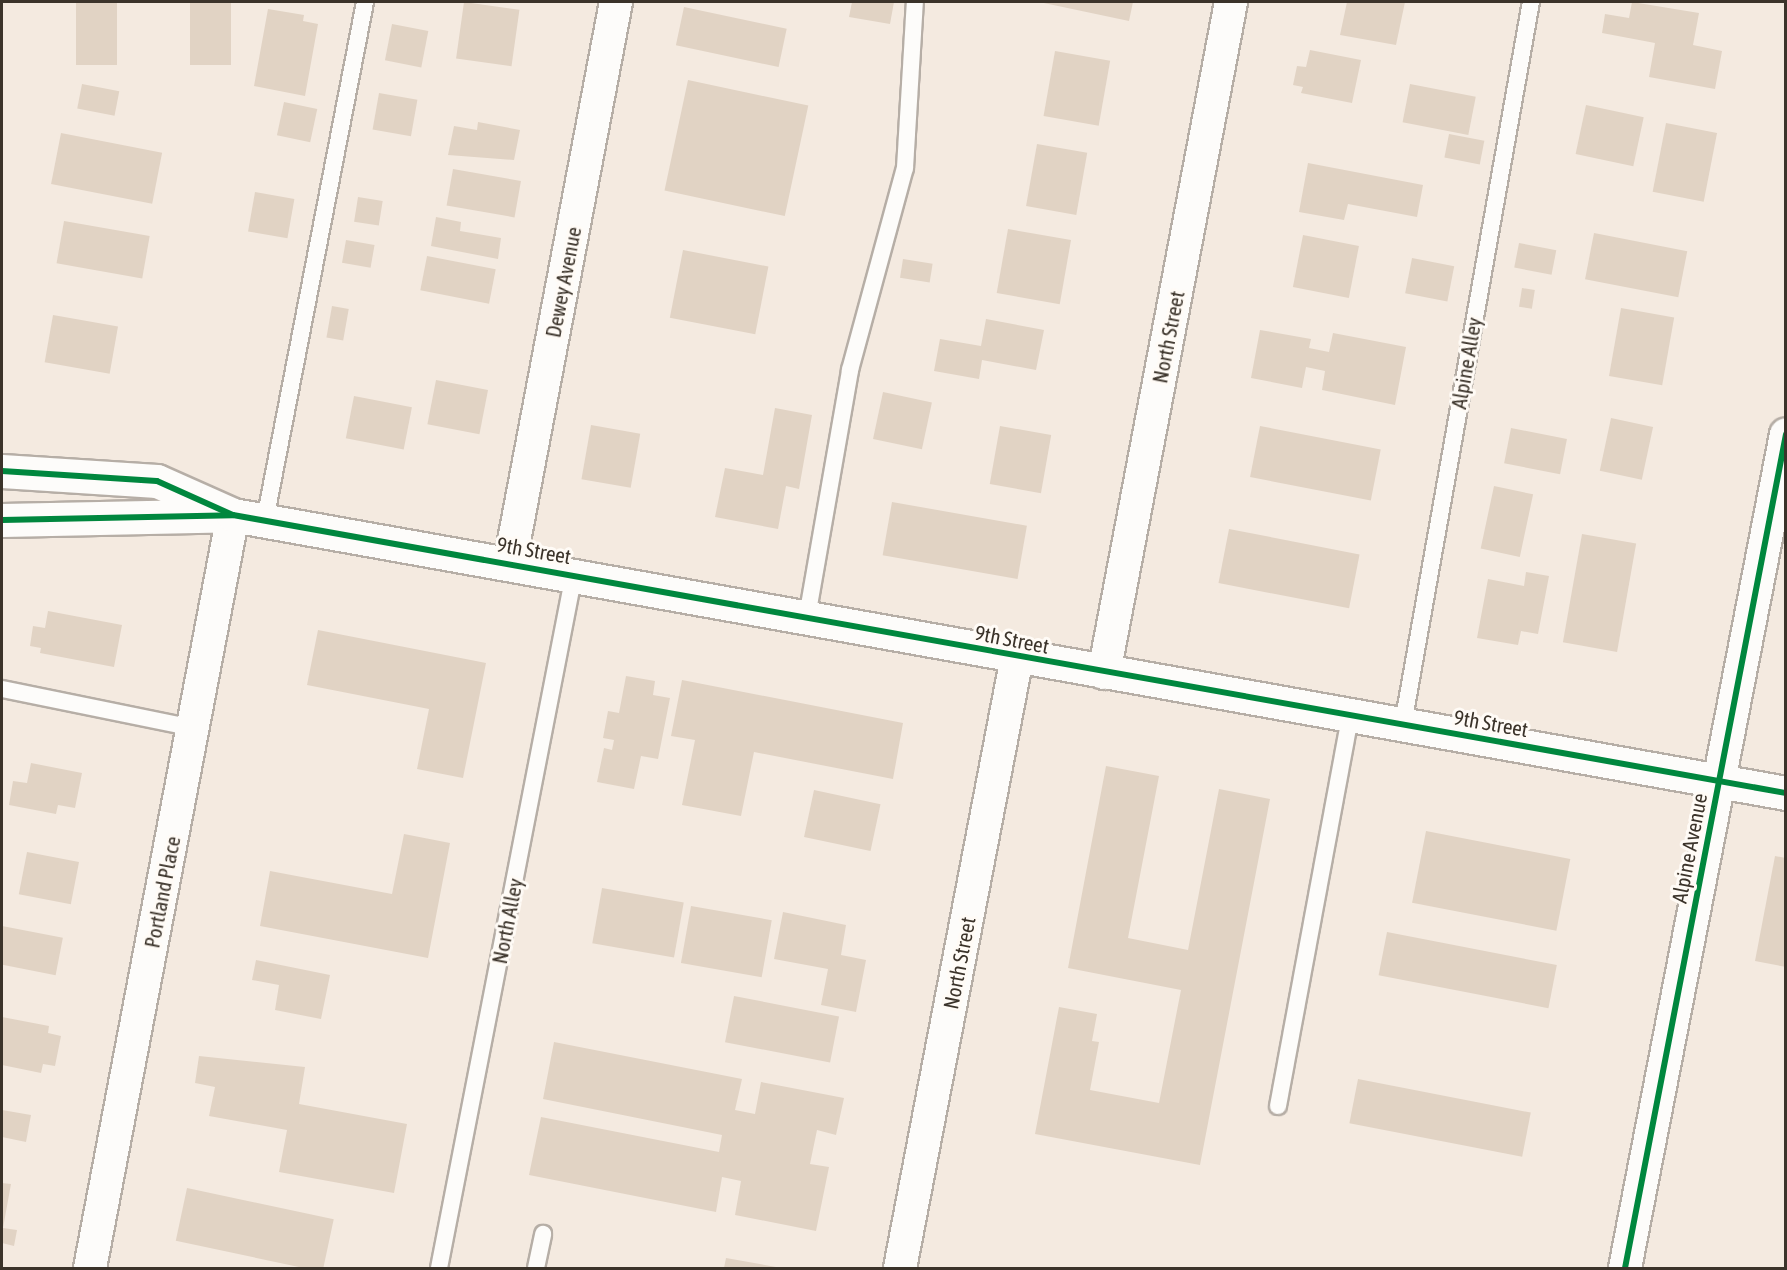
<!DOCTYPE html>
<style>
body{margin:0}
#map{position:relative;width:1787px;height:1270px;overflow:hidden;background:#f4eae0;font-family:"Asap Condensed",sans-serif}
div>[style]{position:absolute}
.building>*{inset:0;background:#e1d3c4;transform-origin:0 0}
.roads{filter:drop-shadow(2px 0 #b6aea6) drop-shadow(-2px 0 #b6aea6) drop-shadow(0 2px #b6aea6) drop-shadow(0 -2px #b6aea6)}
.lane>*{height:16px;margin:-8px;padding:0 8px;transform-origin:8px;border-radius:8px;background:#fdfcfa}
.street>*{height:32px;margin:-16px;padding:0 16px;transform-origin:16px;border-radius:16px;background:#fdfcfa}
.secondary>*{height:33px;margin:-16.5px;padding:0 16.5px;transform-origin:16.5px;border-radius:16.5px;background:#fdfcfa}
.cycleway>*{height:6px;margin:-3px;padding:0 3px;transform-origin:3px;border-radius:3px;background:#00873e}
span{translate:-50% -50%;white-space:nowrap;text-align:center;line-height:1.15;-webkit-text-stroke:6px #fffbf6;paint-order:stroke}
.street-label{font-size:21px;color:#3b332a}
.frame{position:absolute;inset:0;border:3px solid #3b332a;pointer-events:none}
</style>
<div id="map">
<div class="building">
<div style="left:76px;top:2px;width:41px;height:63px"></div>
<div style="left:190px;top:2px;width:41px;height:63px"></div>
<div style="left:464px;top:2px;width:56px;height:57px;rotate:8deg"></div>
<div style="clip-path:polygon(852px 2px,894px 2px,890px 24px,849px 17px)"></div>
<div style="clip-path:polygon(1039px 2px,1133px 2px,1129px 21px)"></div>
<div style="clip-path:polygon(1347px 2px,1405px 2px,1396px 45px,1340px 35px)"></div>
<div style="clip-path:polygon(1632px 2px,1699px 13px,1693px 45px,1722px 51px,1715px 89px,1649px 77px,1655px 43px,1602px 33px,1605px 14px,1629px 18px)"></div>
<div style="left:684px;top:7px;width:105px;height:39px;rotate:12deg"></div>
<div style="clip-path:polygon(268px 9px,304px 15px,303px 21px,318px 24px,305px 96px,254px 86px)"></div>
<div style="left:392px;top:24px;width:37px;height:37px;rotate:11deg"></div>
<div style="clip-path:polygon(1310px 50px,1361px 60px,1352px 103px,1301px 93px,1303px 87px,1293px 85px,1297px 66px,1306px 67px)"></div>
<div style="left:1055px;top:51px;width:56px;height:66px;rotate:10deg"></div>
<div style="left:688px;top:80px;width:123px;height:113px;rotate:12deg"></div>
<div style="left:82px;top:84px;width:38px;height:25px;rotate:11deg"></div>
<div style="left:1410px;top:84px;width:67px;height:39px;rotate:11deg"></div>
<div style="left:379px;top:93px;width:39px;height:37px;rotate:10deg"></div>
<div style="left:284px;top:102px;width:34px;height:34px;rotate:12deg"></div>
<div style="left:1586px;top:105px;width:59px;height:50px;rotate:12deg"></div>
<div style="clip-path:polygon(478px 122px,520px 130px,514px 160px,448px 155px,454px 126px,477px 130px)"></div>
<div style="left:1666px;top:123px;width:52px;height:70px;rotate:11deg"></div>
<div style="left:61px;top:133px;width:103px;height:52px;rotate:11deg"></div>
<div style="left:1449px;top:134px;width:36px;height:24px;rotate:11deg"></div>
<div style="left:1037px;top:144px;width:51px;height:63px;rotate:10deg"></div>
<div style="clip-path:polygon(1308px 163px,1423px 185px,1417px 217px,1348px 204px,1344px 220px,1299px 212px)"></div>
<div style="left:453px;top:169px;width:69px;height:37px;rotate:10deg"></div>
<div style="left:255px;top:192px;width:40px;height:40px;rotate:10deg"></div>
<div style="left:358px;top:197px;width:25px;height:25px;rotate:9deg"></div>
<div style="clip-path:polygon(436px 217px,461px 222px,460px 231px,501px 238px,498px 259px,431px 246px)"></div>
<div style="left:64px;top:221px;width:87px;height:43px;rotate:10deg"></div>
<div style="left:1008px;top:229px;width:64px;height:65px;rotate:10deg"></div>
<div style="left:1594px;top:233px;width:95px;height:47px;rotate:11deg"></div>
<div style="left:1303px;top:235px;width:57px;height:53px;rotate:11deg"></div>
<div style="left:346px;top:240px;width:29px;height:23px;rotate:10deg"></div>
<div style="left:1519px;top:243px;width:38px;height:25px;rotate:11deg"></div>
<div style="left:683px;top:250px;width:87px;height:69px;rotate:11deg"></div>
<div style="left:427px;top:256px;width:70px;height:35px;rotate:11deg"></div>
<div style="left:1412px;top:258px;width:43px;height:36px;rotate:11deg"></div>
<div style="left:903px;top:259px;width:30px;height:19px;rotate:9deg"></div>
<div style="left:1522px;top:288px;width:13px;height:19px;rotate:9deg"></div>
<div style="left:332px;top:306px;width:17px;height:32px;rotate:10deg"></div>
<div style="left:1621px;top:308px;width:54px;height:69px;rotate:10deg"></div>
<div style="left:53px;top:315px;width:66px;height:48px;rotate:10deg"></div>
<div style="clip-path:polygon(986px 319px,1044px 330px,1036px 370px,982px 360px,979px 379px,934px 371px,940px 339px,981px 346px)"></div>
<div style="clip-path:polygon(1260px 330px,1311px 339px,1309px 348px,1329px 352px,1333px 333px,1406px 347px,1395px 405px,1322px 390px,1325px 371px,1306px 367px,1302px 388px,1251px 378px)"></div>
<div style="left:436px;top:380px;width:53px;height:45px;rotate:11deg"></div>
<div style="left:883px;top:392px;width:50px;height:48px;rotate:12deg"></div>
<div style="left:354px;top:396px;width:59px;height:43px;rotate:11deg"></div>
<div style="clip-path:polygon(775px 408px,812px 415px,799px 489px,786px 486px,778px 529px,715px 517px,725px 468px,763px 475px)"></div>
<div style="left:1611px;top:418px;width:43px;height:54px;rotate:12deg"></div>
<div style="left:591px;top:425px;width:50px;height:55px;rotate:10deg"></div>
<div style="left:1000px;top:426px;width:52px;height:59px;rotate:10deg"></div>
<div style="left:1260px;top:426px;width:123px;height:52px;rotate:11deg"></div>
<div style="left:1511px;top:428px;width:57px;height:36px;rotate:11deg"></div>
<div style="left:1494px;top:486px;width:40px;height:64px;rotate:12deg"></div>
<div style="left:892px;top:502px;width:137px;height:54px;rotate:10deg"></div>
<div style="left:1229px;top:529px;width:133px;height:55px;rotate:11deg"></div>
<div style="left:1582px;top:534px;width:55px;height:110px;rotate:10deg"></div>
<div style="clip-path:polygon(1526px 572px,1549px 576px,1538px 634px,1521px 631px,1518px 645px,1477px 638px,1488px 579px,1524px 586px)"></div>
<div style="clip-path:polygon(48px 611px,122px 625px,114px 667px,40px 653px,41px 648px,30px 646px,33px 626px,45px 628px)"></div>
<div style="clip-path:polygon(318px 630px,486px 663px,463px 778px,417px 769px,429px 709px,307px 685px)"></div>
<div style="clip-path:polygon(626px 676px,655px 681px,653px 695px,670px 698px,658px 759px,641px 756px,634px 789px,597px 782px,604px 748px,612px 750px,614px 740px,603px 738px,608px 711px,619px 713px)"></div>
<div style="clip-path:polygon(682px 680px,903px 723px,893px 779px,754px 752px,741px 816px,682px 805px,695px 740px,671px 736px)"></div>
<div style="clip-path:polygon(31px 763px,82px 773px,75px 808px,58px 805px,56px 814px,9px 805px,13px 781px,27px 783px)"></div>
<div style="clip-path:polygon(1106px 766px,1159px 776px,1128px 938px,1188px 950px,1219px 789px,1270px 799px,1200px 1165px,1035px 1134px,1059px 1007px,1097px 1014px,1092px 1041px,1099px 1042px,1090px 1090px,1159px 1103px,1181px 990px,1068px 968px)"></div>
<div style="left:814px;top:790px;width:68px;height:48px;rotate:12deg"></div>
<div style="left:1426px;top:831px;width:147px;height:73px;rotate:11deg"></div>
<div style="clip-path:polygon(404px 834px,450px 843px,428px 958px,260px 926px,270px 871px,392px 894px)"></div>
<div style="left:27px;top:852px;width:53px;height:43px;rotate:11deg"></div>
<div style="clip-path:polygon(1775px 856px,1786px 858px,1786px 967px,1755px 961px)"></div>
<div style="left:602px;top:888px;width:83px;height:56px;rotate:10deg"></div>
<div style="left:691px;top:906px;width:82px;height:58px;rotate:10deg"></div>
<div style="clip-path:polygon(783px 912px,846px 925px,841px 955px,866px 960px,856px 1012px,821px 1005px,828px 969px,774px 959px)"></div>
<div style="left:2px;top:926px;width:62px;height:38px;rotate:11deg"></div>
<div style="left:1387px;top:932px;width:173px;height:44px;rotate:11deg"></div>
<div style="clip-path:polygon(256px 960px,330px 975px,321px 1019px,275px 1010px,279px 985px,252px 980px)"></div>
<div style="left:734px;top:996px;width:107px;height:47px;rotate:11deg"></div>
<div style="clip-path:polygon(2px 1017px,49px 1026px,48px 1033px,61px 1036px,55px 1066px,43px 1064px,41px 1073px,2px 1065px)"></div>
<div style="clip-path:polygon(554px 1042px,742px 1079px,735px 1110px,755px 1114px,761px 1082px,844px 1098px,836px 1135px,817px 1130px,810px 1164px,829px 1167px,816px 1231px,735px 1215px,741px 1181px,722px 1177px,716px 1212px,529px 1175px,541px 1117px,719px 1152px,722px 1135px,543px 1099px)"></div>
<div style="clip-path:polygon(199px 1056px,305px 1067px,299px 1104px,407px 1124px,394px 1193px,279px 1172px,287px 1130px,209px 1116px,215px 1087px,195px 1083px)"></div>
<div style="left:1358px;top:1079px;width:176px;height:45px;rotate:11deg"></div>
<div style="clip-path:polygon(2px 1110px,31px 1115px,26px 1142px,2px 1137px)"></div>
<div style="clip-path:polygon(2px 1183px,11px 1184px,3px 1228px,17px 1230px,14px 1246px,2px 1243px)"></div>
<div style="left:187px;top:1188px;width:150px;height:54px;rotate:12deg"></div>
<div style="clip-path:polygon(726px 1258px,776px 1267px,776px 1268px,724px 1268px)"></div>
</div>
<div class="roads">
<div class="lane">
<div style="left:265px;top:520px;width:528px;rotate:-79.07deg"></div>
<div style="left:807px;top:617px;width:251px;rotate:-80.1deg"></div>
<div style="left:850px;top:370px;width:209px;rotate:-74.8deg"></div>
<div style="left:905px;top:168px;width:166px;rotate:-86.6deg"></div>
<div style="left:2px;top:689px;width:195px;rotate:11.5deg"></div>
<div style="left:1403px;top:724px;width:733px;rotate:-79.95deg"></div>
<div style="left:1278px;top:1106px;width:397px;rotate:-79.5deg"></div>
<div style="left:439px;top:1268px;width:707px;rotate:-78.99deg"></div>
<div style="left:536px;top:1268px;width:35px;rotate:-78deg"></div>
</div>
<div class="street">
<div style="left:510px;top:562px;width:570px;rotate:-79.28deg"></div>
<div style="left:1104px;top:673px;width:683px;rotate:-79.28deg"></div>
<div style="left:90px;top:1268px;width:766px;rotate:-79.25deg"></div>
<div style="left:900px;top:1268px;width:622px;rotate:-79.16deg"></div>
<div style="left:1625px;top:1268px;width:849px;rotate:-79.07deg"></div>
</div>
<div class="secondary">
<div style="left:2px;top:471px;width:155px;rotate:3.7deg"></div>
<div style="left:157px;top:481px;width:83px;rotate:24.1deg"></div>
<div style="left:2px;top:520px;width:231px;rotate:-1.2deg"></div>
<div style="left:233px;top:515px;width:1578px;rotate:10.15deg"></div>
</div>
</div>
<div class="cycleway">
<div style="left:2px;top:471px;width:155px;rotate:3.7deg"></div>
<div style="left:157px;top:481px;width:83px;rotate:24.1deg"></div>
<div style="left:2px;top:520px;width:231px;rotate:-1.2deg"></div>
<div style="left:233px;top:515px;width:1578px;rotate:10.15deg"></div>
<div style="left:1625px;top:1268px;width:849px;rotate:-79.07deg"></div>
</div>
<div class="street-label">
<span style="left:563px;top:282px;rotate:-79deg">Dewey Avenue</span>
<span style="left:1168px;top:337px;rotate:-79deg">North Street</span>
<span style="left:1466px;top:363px;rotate:-80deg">Alpine Alley</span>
<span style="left:534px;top:550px;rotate:10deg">9th Street</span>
<span style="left:1012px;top:639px;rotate:11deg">9th Street</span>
<span style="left:1491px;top:723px;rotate:10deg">9th Street</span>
<span style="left:1689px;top:848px;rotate:-79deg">Alpine Avenue</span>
<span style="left:162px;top:892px;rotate:-79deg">Portland Place</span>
<span style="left:507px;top:921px;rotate:-79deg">North Alley</span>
<span style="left:959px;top:963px;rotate:-79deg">North Street</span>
</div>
<div class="frame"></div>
</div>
